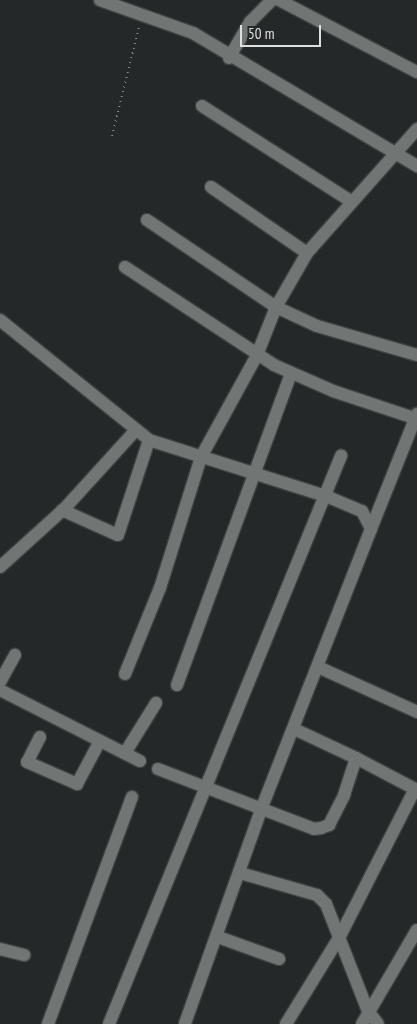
<!DOCTYPE html>
<style>
body{margin:0}
#map{position:relative;width:417px;height:1024px;overflow:hidden;background:#242828;font-family:"PT Sans Narrow",sans-serif}
div>[style]{position:absolute}
.path>*{height:2px;margin-top:-1px;transform-origin:0;background:repeating-linear-gradient(90deg,#838786 0 1px,transparent 0 5px)}
.roads{filter:drop-shadow(1px 0 #3f4342) drop-shadow(-1px 0 #3f4342) drop-shadow(0 1px #3f4342) drop-shadow(0 -1px #3f4342)}
.minor>*{height:12px;margin:-6px;padding:0 6px;transform-origin:6px;border-radius:6px;background:#717675}
span{translate:-50% -50%;white-space:nowrap;text-align:center;line-height:1.15;-webkit-text-stroke:4px #242828;paint-order:stroke}
.scale{position:absolute;left:240px;top:25px;width:81px;height:22px;box-sizing:border-box;border:2px solid #dde0df;border-top:0;padding-left:6px;font-size:15px;line-height:18px;white-space:nowrap;color:#dde0df;-webkit-text-stroke:4px #242828;paint-order:stroke}
</style>
<div id="map">
<div class="path">
<div style="left:112px;top:136px;width:112px;rotate:-76.1deg"></div>
</div>
<div class="roads">
<div class="minor">
<div style="left:100px;top:0;width:99px;rotate:19.5deg"></div>
<div style="left:193px;top:33px;width:261px;rotate:30.7deg"></div>
<div style="left:279px;top:0;width:156px;rotate:27.6deg"></div>
<div style="left:229px;top:58px;width:42px;rotate:-59.7deg"></div>
<div style="left:250px;top:22px;width:31px;rotate:-45deg"></div>
<div style="left:202px;top:106px;width:178px;rotate:32.6deg"></div>
<div style="left:211px;top:187px;width:116px;rotate:34.5deg"></div>
<div style="left:147px;top:220px;width:156px;rotate:34deg"></div>
<div style="left:276px;top:307px;width:45px;rotate:24.9deg"></div>
<div style="left:317px;top:326px;width:104px;rotate:16.2deg"></div>
<div style="left:125px;top:267px;width:178px;rotate:33.3deg"></div>
<div style="left:274px;top:365px;width:64px;rotate:23.8deg"></div>
<div style="left:333px;top:391px;width:85px;rotate:18.4deg"></div>
<div style="left:0;top:320px;width:191px;rotate:38.8deg"></div>
<div style="left:149px;top:440px;width:186px;rotate:17.6deg"></div>
<div style="left:326px;top:496px;width:39px;rotate:23deg"></div>
<div style="left:362px;top:511px;width:20px;rotate:63deg"></div>
<div style="left:371px;top:529px;width:302px;rotate:111.4deg"></div>
<div style="left:261px;top:810px;width:227px;rotate:109.6deg"></div>
<div style="left:62px;top:510px;width:61px;rotate:24.1deg"></div>
<div style="left:118px;top:535px;width:100px;rotate:-71.9deg"></div>
<div style="left:371px;top:529px;width:124px;rotate:-68.2deg"></div>
<div style="left:0;top:567px;width:88px;rotate:-42.2deg"></div>
<div style="left:65px;top:508px;width:104px;rotate:-47.7deg"></div>
<div style="left:318px;top:667px;width:109px;rotate:24.4deg"></div>
<div style="left:125px;top:674px;width:93px;rotate:-67.9deg"></div>
<div style="left:160px;top:588px;width:137px;rotate:-72.6deg"></div>
<div style="left:201px;top:457px;width:116px;rotate:-61.2deg"></div>
<div style="left:257px;top:355px;width:52px;rotate:-68.4deg"></div>
<div style="left:276px;top:307px;width:62px;rotate:-60.1deg"></div>
<div style="left:307px;top:253px;width:166px;rotate:-48.4deg"></div>
<div style="left:0;top:682px;width:31px;rotate:-61deg"></div>
<div style="left:177px;top:685px;width:331px;rotate:-69.9deg"></div>
<div style="left:0;top:690px;width:157px;rotate:26.9deg"></div>
<div style="left:40px;top:737px;width:28px;rotate:117deg"></div>
<div style="left:27px;top:762px;width:55px;rotate:23.7deg"></div>
<div style="left:77px;top:784px;width:49px;rotate:-61.9deg"></div>
<div style="left:125px;top:753px;width:59px;rotate:-58.2deg"></div>
<div style="left:356px;top:758px;width:69px;rotate:27.7deg"></div>
<div style="left:158px;top:769px;width:167px;rotate:21deg"></div>
<div style="left:314px;top:829px;width:7px;rotate:-8deg"></div>
<div style="left:321px;top:828px;width:9px;rotate:-21deg"></div>
<div style="left:329px;top:825px;width:34px;rotate:-63deg"></div>
<div style="left:344px;top:795px;width:39px;rotate:-72deg"></div>
<div style="left:356px;top:758px;width:68px;rotate:-154.9deg"></div>
<div style="left:240px;top:873px;width:80px;rotate:15.9deg"></div>
<div style="left:317px;top:895px;width:13px;rotate:45deg"></div>
<div style="left:326px;top:904px;width:115px;rotate:68.6deg"></div>
<div style="left:368px;top:1011px;width:16px;rotate:52deg"></div>
<div style="left:218px;top:937px;width:65px;rotate:19.8deg"></div>
<div style="left:0;top:949px;width:25px;rotate:14deg"></div>
<div style="left:48px;top:1024px;width:242px;rotate:-69.7deg"></div>
<div style="left:109px;top:1024px;width:614px;rotate:-67.78deg"></div>
<div style="left:286px;top:1024px;width:101px;rotate:-58.4deg"></div>
<div style="left:339px;top:938px;width:167px;rotate:-63deg"></div>
<div style="left:362px;top:1024px;width:109px;rotate:-59.7deg"></div>
</div>
</div>
<div class="scale">50 m</div>
</div>
